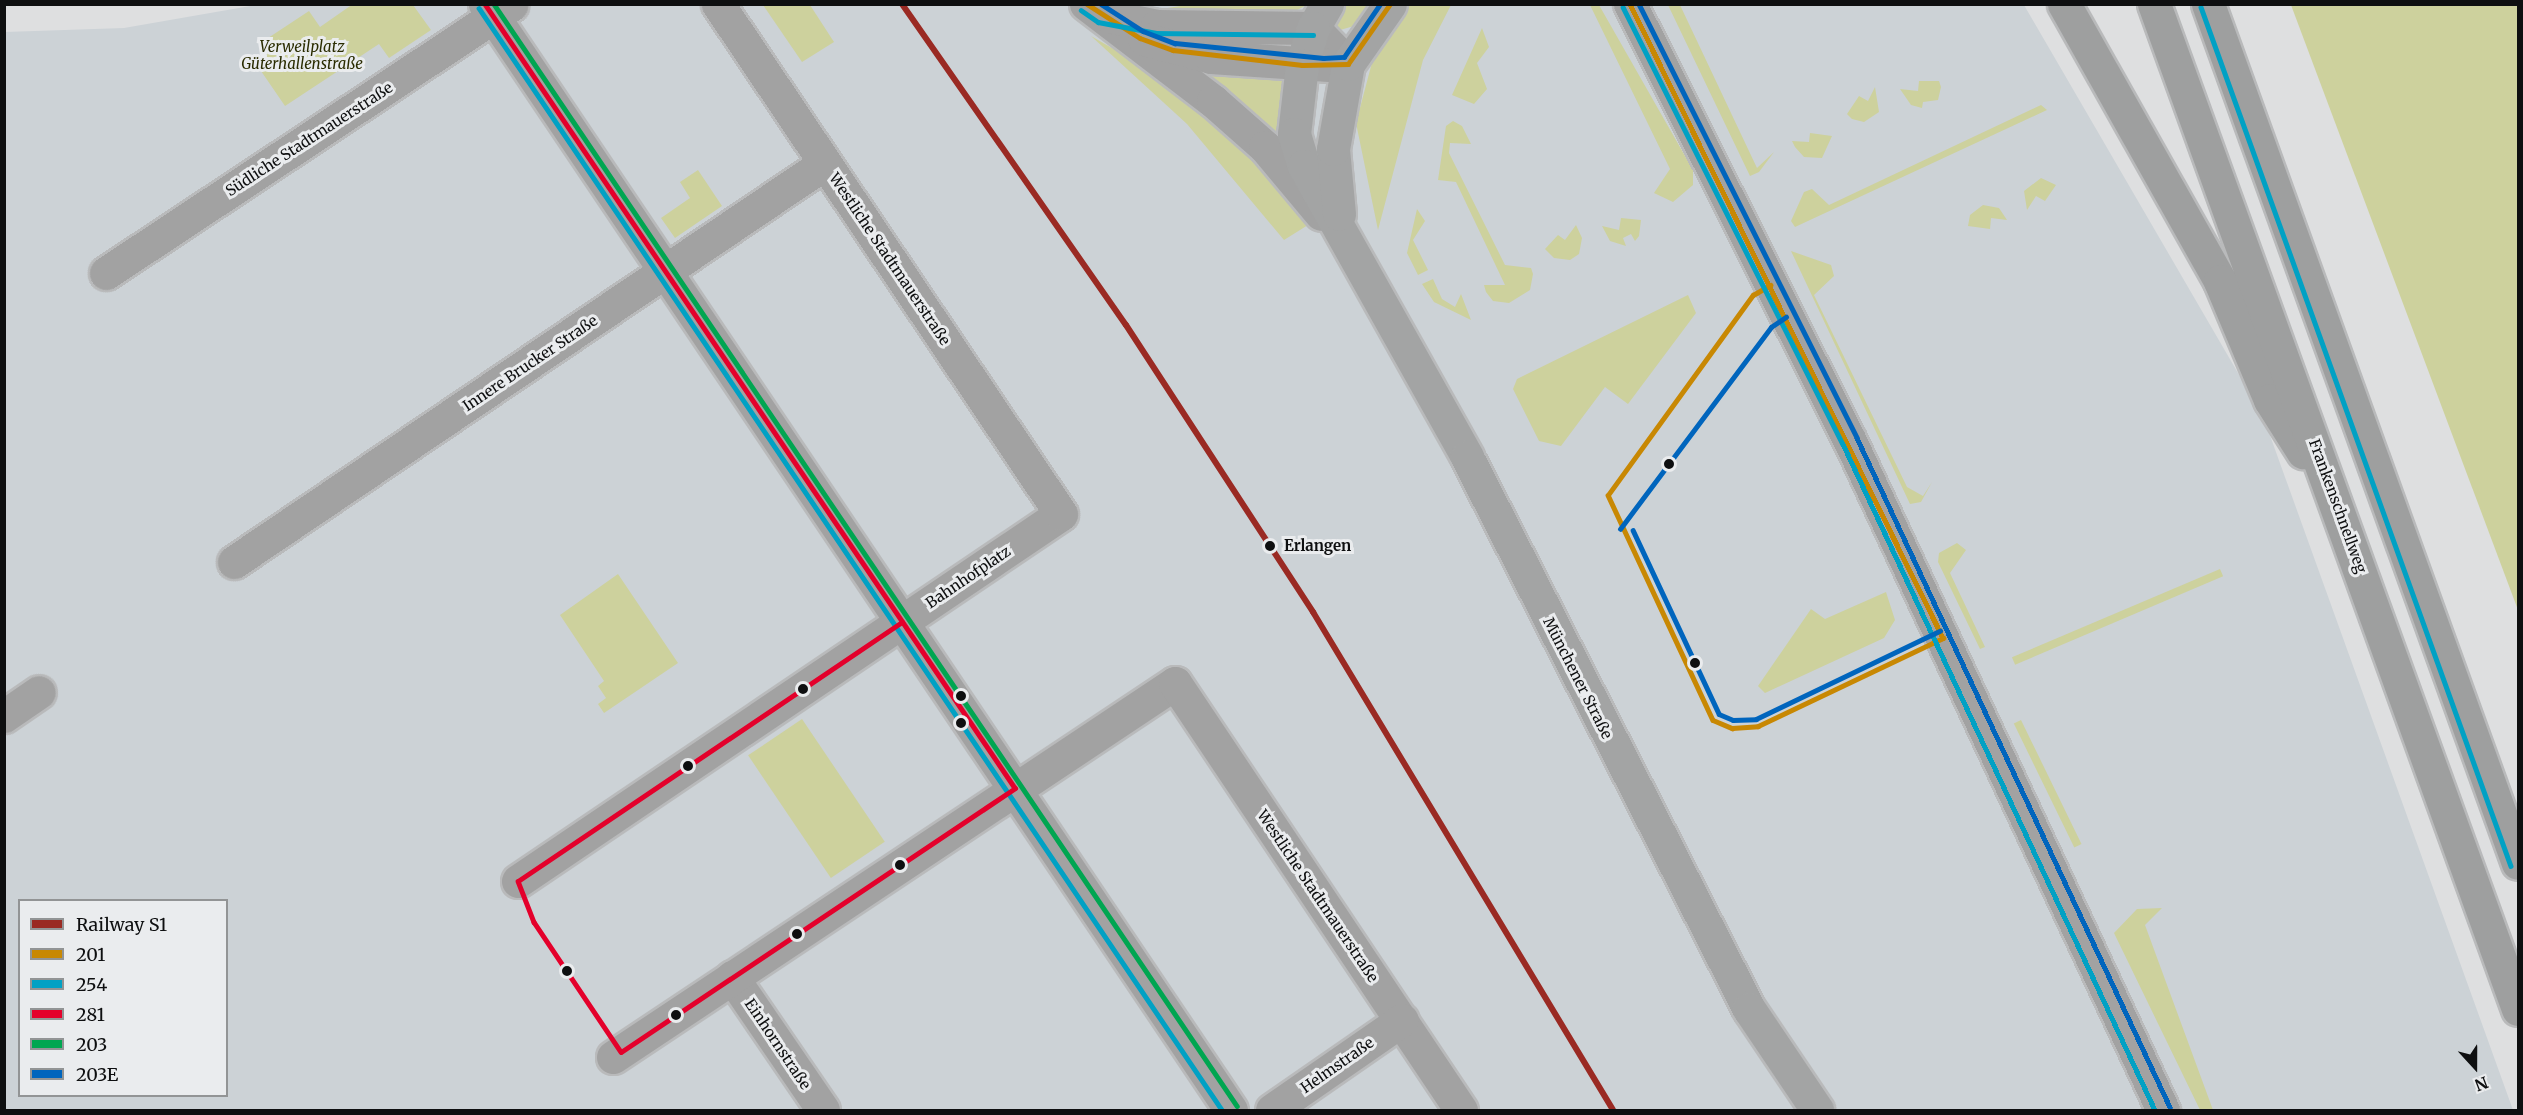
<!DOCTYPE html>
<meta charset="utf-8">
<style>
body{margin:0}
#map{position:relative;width:2523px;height:1115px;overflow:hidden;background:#dedfe0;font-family:Merriweather,serif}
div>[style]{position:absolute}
.built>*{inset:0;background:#ccd2d6}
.green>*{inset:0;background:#cdd19d;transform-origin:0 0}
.roads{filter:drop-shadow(2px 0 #b9babb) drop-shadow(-2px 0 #b9babb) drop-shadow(0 2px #b9babb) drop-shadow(0 -2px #b9babb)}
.minor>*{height:33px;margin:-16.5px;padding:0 16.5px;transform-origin:16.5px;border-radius:16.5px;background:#a2a2a2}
.major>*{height:33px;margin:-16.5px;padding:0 16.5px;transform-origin:16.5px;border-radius:16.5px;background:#a3a4a4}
.highway>*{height:33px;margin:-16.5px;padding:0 16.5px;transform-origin:16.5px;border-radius:16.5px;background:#9e9f9f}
.bus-1>*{height:4.5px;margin:-2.25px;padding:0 2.25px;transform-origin:2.25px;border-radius:2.25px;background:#c88803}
.bus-2>*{height:4.5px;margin:-2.25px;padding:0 2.25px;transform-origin:2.25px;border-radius:2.25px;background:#01a1c4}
.bus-3>*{height:4.5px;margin:-2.25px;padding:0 2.25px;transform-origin:2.25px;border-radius:2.25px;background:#e4002b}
.bus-4>*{height:4.5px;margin:-2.25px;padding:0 2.25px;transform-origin:2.25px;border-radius:2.25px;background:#00a651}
.bus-5>*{height:4.5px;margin:-2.25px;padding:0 2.25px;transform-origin:2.25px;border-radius:2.25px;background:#0065bd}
.rail-1>*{height:6px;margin:-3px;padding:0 3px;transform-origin:3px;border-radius:3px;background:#9a2a23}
.dots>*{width:16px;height:16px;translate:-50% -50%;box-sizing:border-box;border:3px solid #eaecee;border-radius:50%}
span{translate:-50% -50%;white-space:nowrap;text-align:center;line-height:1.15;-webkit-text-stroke:6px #eaecee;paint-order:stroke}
.park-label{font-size:15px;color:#2a2c01;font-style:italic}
.street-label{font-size:15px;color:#0e0f10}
.stop-label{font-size:15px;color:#0e0f10;font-weight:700}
.left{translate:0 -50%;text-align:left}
.frame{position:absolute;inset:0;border:6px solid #0e0f10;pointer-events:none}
.legend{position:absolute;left:18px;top:899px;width:210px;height:198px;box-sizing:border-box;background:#eaecee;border:2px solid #929495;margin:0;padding:8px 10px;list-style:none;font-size:18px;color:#0e0f10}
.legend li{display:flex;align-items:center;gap:12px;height:30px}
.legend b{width:30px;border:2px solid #929495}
.north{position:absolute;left:2445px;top:1037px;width:60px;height:60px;-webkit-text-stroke:4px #eaecee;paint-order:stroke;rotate:159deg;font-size:16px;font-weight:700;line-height:24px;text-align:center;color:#0e0f10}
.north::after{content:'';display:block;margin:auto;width:21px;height:27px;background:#0e0f10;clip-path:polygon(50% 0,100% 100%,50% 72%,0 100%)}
</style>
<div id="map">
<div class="built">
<div style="clip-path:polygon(evenodd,262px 4px,2024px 5px,2263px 416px,2513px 1110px,5px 1110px,5px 32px,124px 28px,262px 4px,20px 900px,226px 900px,226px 1096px,20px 1096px,20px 900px)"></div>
</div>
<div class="green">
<div style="clip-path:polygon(353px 4px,413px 5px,431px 30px,389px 58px,379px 44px,285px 106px,261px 71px,269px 65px,262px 42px,309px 11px,320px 27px)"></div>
<div style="clip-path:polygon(1193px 4px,1307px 5px,1293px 12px,1180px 19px,1155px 10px)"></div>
<div style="clip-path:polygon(763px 5px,810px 5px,834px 42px,802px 62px)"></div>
<div style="clip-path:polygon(1344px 5px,1371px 5px,1354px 26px,1333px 32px,1329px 27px)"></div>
<div style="clip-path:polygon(1407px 5px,1451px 5px,1423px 60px,1378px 230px,1356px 123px,1374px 55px)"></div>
<div style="clip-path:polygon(1590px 5px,1599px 5px,1693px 170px,1693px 185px,1673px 202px,1654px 193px,1670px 169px)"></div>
<div style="clip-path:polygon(1668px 5px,1680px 5px,1757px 168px,1774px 152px,1759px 172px,1750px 176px)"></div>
<div style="clip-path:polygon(2291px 5px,2518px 5px,2518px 610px)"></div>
<div style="clip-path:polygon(1482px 28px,1489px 47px,1477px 63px,1487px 89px,1474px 104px,1452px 95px)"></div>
<div style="clip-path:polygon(1091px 36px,1138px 63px,1229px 130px,1293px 199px,1308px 225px,1284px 240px,1187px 124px)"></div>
<div style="clip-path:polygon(1193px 69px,1287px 78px,1286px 149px)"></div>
<div style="clip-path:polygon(1919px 81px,1939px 81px,1941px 87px,1938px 100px,1923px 102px,1922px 108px,1911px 105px,1900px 89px,1918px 91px)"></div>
<div style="clip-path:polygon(1875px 87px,1879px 112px,1864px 122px,1852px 119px,1847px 114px,1859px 96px,1868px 101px)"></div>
<div style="clip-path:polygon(2041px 105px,2047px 110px,1795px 227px,1791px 221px,1804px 192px,1812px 189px,1829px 205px)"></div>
<div style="clip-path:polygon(1453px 121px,1462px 126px,1471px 144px,1450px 143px,1449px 153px,1505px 265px,1531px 268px,1533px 274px,1530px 290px,1509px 303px,1493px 301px,1486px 292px,1484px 285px,1505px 285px,1456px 182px,1438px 180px,1446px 126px)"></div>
<div style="clip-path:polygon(1810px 133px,1832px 136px,1822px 158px,1804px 157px,1795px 147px,1792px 141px,1809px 142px)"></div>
<div style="clip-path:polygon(698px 170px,722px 206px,675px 238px,661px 218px,690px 198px,680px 182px)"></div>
<div style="clip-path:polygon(2041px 178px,2056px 185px,2045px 201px,2036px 196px,2027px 210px,2024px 191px)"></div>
<div style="clip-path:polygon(1983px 205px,1999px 208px,2007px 220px,1991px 218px,1990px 229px,1968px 226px,1970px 215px)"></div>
<div style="clip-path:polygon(1417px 209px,1425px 221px,1413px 240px,1428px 270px,1418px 275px,1407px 253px)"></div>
<div style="clip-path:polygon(1621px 218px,1641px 220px,1639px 236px,1635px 241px,1631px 234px,1623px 238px,1626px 246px,1610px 241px,1602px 226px,1619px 230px)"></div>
<div style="clip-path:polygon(1576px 225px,1582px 238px,1579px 254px,1570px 260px,1554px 258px,1545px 249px,1558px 235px,1565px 240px)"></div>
<div style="clip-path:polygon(1791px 251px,1831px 265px,1834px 276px,1814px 295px,1907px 487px,1923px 496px,1932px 482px,1921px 502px,1910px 504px)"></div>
<div style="clip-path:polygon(1433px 279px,1442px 299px,1455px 307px,1461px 294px,1471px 320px,1434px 302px,1422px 284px)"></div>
<div style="clip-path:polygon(1688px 295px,1696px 313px,1628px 404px,1605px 387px,1561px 446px,1539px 441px,1513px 389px,1517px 379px)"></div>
<div style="clip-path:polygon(1957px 543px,1966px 550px,1950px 573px,1985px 647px,1980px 649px,1938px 562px,1939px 553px)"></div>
<div style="left:2220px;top:569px;width:8px;height:226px;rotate:67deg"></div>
<div style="clip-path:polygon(618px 574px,678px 663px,604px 713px,598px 704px,606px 698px,598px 686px,604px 681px,560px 615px)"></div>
<div style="clip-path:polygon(1886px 592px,1895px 620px,1884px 638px,1765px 693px,1758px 686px,1811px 609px,1825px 619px)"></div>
<div style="left:802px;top:719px;width:148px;height:65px;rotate:56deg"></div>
<div style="left:2021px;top:720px;width:138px;height:8px;rotate:64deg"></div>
<div style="clip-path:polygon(2162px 908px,2145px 925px,2213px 1110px,2200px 1110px,2114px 933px,2137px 909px)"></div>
</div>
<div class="roads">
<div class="minor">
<div style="left:485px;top:4px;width:1334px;rotate:56deg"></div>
<div style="left:1086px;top:4px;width:160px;rotate:37.4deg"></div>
<div style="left:1213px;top:101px;width:69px;rotate:41.5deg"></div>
<div style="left:1265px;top:147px;width:87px;rotate:50.1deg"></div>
<div style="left:1630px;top:4px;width:489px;rotate:63.3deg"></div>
<div style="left:1850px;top:441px;width:739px;rotate:64.93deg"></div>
<div style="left:1108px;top:16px;width:50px;rotate:11.5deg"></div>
<div style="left:1157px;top:26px;width:156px;rotate:0.7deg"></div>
<div style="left:1313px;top:28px;width:50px;rotate:45.8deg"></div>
<div style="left:1144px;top:39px;width:69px;rotate:15deg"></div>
<div style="left:1211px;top:57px;width:118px;rotate:3.9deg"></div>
<div style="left:106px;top:273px;width:486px;rotate:-33.5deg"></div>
<div style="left:234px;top:562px;width:713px;rotate:-34.02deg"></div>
<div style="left:4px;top:716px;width:42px;rotate:-34.4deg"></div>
<div style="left:518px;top:881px;width:655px;rotate:-34.05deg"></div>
<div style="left:1061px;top:514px;width:615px;rotate:-123.92deg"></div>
<div style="left:732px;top:977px;width:161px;rotate:55.6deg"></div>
<div style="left:613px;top:1057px;width:675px;rotate:-33.64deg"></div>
<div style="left:1175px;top:683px;width:514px;rotate:56.19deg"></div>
<div style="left:1272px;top:1110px;width:158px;rotate:-34.7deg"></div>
</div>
<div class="major">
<div style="left:1327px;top:4px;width:28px;rotate:120deg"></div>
<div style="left:1313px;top:28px;width:39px;rotate:107deg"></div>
<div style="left:1302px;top:65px;width:69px;rotate:96.6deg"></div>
<div style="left:1294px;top:134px;width:34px;rotate:73deg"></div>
<div style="left:1304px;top:166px;width:334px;rotate:60.7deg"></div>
<div style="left:1467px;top:457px;width:620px;rotate:62.94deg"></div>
<div style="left:1749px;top:1009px;width:122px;rotate:56deg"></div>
<div style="left:1339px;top:214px;width:65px;rotate:-95.3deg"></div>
<div style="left:1333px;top:149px;width:86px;rotate:-80deg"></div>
<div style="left:1348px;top:64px;width:73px;rotate:-55deg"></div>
</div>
<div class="highway">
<div style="left:2064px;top:4px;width:318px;rotate:60.6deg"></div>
<div style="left:2220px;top:281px;width:129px;rotate:67.2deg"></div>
<div style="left:2270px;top:400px;width:62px;rotate:57.6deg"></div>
<div style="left:2154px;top:4px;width:1069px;rotate:70.09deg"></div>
<div style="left:2208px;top:4px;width:913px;rotate:70.16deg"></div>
</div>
</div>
<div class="bus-1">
<div style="left:1087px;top:4px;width:63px;rotate:32.7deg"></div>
<div style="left:1140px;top:38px;width:35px;rotate:20deg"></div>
<div style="left:1173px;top:50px;width:130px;rotate:6.6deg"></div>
<div style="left:1302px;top:65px;width:46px;rotate:-1.2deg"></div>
<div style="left:1630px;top:4px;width:707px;rotate:63.72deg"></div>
<div style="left:1348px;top:64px;width:73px;rotate:-55deg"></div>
<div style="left:1608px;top:495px;width:248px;rotate:65deg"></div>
<div style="left:1713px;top:720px;width:21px;rotate:23deg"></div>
<div style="left:1732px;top:728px;width:26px;rotate:-4deg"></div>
<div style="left:1758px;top:726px;width:205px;rotate:-25.4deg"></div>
<div style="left:1608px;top:495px;width:247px;rotate:-54.1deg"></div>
<div style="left:1753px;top:295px;width:20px;rotate:-30deg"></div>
</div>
<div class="bus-2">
<div style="left:1623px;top:7px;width:489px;rotate:63.3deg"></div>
<div style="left:1843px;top:444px;width:735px;rotate:64.9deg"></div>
<div style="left:2201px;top:7px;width:913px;rotate:70.16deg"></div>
<div style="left:479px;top:8px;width:1329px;rotate:56.01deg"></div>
<div style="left:1081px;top:10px;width:21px;rotate:35deg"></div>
<div style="left:1098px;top:22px;width:59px;rotate:10.7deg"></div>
<div style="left:1156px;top:33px;width:157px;rotate:0.7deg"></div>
</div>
<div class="bus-3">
<div style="left:485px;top:4px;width:946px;rotate:55.94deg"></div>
<div style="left:518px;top:881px;width:463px;rotate:-34deg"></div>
<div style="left:518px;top:881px;width:44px;rotate:68.7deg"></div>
<div style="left:534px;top:922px;width:156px;rotate:56.2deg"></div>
<div style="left:621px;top:1052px;width:474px;rotate:-33.8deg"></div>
</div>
<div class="bus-4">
<div style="left:494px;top:4px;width:1329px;rotate:56.01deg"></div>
</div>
<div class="bus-5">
<div style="left:1101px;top:4px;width:50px;rotate:32.7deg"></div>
<div style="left:1143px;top:31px;width:34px;rotate:21deg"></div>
<div style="left:1175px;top:43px;width:149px;rotate:5.8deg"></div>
<div style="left:1323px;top:58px;width:21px;rotate:-3deg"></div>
<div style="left:1344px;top:57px;width:64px;rotate:-55.8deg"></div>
<div style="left:1639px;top:4px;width:486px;rotate:63.3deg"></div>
<div style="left:1857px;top:438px;width:739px;rotate:64.93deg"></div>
<div style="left:1620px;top:529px;width:252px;rotate:-53.2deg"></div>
<div style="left:1771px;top:327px;width:18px;rotate:-34deg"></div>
<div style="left:1633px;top:530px;width:203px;rotate:64.9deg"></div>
<div style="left:1719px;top:714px;width:15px;rotate:23deg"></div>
<div style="left:1733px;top:720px;width:23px;rotate:-2deg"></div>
<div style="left:1756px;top:719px;width:204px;rotate:-25.6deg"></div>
</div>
<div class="rail-1">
<div style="left:902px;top:4px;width:391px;rotate:55.1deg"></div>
<div style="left:1126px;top:325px;width:343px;rotate:56.9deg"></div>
<div style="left:1313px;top:612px;width:581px;rotate:58.93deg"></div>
</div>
<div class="dots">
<div style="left:1669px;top:464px;background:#0e0f10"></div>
<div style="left:1270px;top:546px;background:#0e0f10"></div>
<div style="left:1695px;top:663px;background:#0e0f10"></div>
<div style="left:803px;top:689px;background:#0e0f10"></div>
<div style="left:961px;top:696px;background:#0e0f10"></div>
<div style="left:961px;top:723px;background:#0e0f10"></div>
<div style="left:688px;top:766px;background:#0e0f10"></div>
<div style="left:900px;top:865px;background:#0e0f10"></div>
<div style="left:797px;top:934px;background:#0e0f10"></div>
<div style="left:567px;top:971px;background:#0e0f10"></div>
<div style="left:676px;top:1015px;background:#0e0f10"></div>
</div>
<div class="park-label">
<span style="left:302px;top:55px">Verweilplatz<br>Güterhallenstraße</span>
</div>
<div class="street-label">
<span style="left:309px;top:139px;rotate:-33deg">Südliche Stadtmauerstraße</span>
<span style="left:890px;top:259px;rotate:56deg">Westliche Stadtmauerstraße</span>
<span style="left:530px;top:363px;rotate:-34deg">Innere Brucker Straße</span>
<span style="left:2338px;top:506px;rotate:70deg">Frankenschnellweg</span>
<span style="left:968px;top:577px;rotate:-34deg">Bahnhofplatz</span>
<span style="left:1578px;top:678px;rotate:63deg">Münchener Straße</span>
<span style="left:1318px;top:896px;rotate:56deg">Westliche Stadtmauerstraße</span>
<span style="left:778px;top:1044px;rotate:56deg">Einhornstraße</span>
<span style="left:1337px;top:1065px;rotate:-35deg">Helmstraße</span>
</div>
<div class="stop-label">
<span class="left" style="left:1284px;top:546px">Erlangen</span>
</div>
<div class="frame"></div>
<ul class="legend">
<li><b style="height:8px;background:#9a2a23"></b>Railway S1</li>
<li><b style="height:8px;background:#c88803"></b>201</li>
<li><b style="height:8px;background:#01a1c4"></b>254</li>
<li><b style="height:8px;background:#e4002b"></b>281</li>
<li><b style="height:8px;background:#00a651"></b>203</li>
<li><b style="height:8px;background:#0065bd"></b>203E</li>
</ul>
<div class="north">N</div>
</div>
